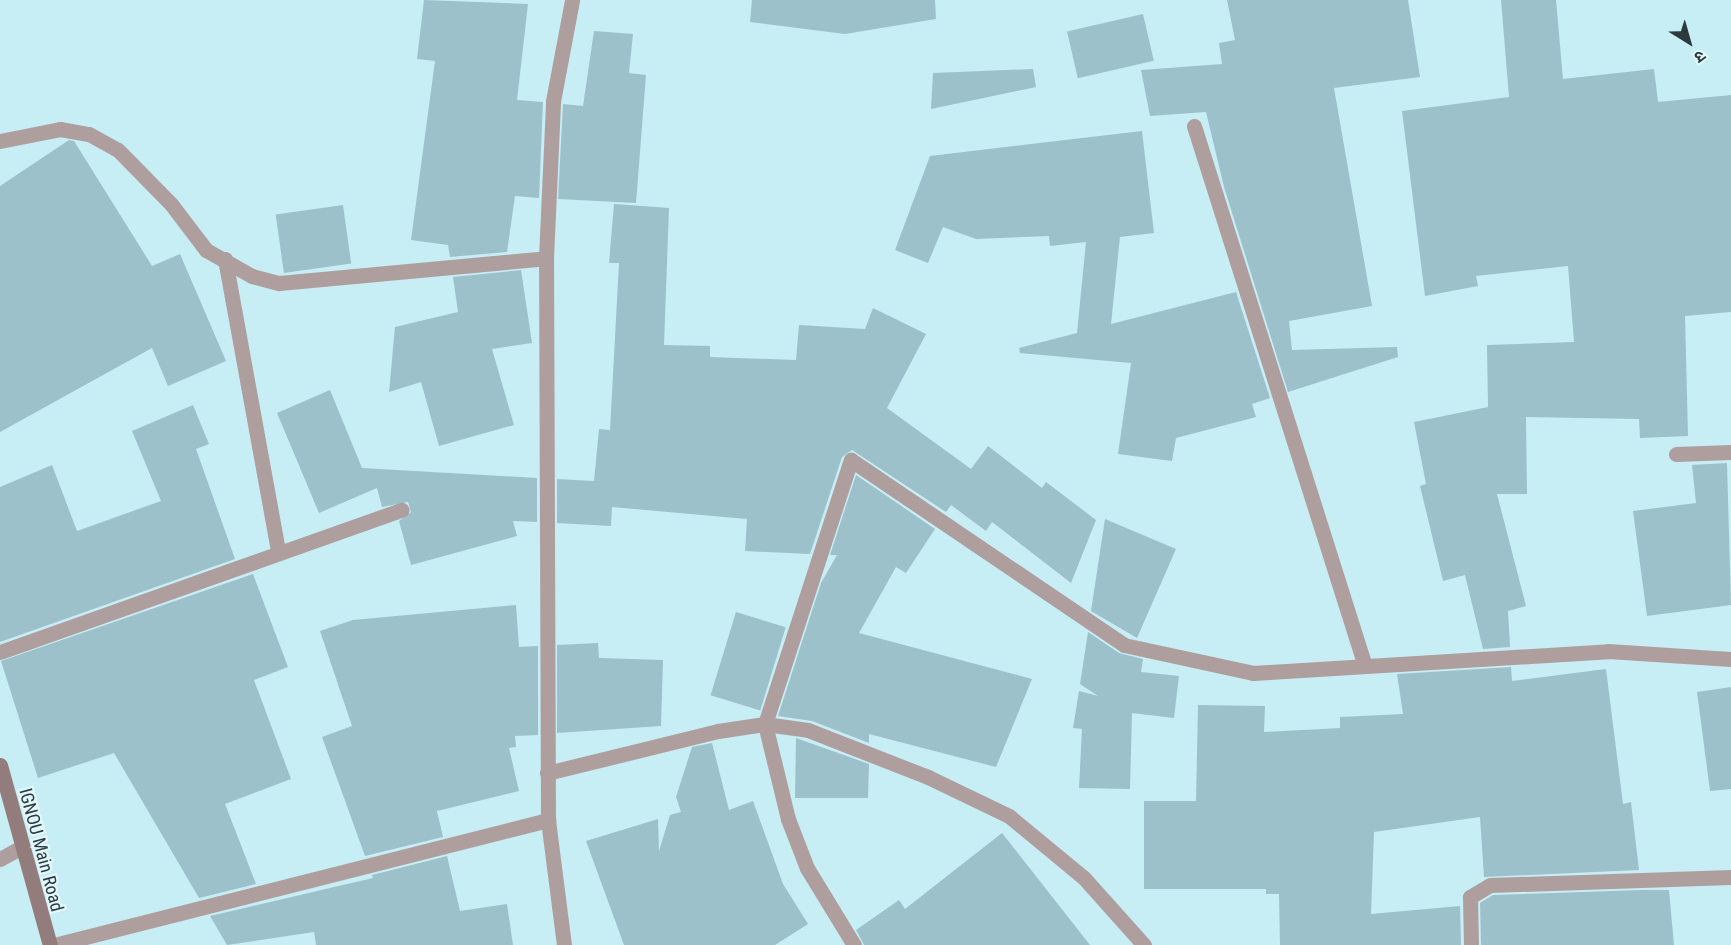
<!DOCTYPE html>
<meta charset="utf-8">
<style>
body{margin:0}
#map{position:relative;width:1731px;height:945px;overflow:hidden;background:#c7edf5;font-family:"Roboto Condensed","Noto Sans Devanagari",sans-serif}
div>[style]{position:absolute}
.building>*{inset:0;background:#9dc1ca;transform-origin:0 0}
.lane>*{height:15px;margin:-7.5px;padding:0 7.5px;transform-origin:7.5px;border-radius:7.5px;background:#ae9f9e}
.street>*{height:15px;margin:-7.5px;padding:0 7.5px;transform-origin:7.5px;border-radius:7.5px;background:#ae9f9e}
.secondary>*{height:15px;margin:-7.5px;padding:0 7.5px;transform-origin:7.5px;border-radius:7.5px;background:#937d7c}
span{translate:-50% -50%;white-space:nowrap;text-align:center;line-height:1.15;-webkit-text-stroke:4.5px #e1f7fc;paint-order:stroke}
.street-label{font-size:18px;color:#2c3a3e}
.north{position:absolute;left:1659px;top:12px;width:60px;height:60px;-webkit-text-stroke:4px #e1f7fc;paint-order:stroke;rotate:143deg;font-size:16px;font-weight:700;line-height:24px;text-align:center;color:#2c3a3e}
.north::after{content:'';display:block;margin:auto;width:21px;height:27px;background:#2c3a3e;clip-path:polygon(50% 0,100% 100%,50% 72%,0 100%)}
</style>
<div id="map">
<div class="building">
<div style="clip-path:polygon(424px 0,528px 4px,517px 100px,543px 102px,539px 198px,515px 196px,507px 252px,450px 257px,448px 245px,411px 240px,435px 61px,417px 59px)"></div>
<div style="clip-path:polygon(752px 0,935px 0,936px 19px,845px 34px,750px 22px)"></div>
<div style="clip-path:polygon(1227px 0,1408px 0,1420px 77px,1334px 88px,1372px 306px,1289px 321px,1292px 350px,1397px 347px,1398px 357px,1288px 392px,1224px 187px,1206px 112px,1150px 116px,1141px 70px,1222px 64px,1219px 43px,1235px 40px)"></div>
<div style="clip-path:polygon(1501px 0,1556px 0,1563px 79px,1654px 69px,1658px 102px,1731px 95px,1731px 312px,1685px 316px,1688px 436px,1640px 438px,1639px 419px,1526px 417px,1527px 494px,1497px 494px,1526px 606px,1508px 611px,1510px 647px,1483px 649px,1465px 575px,1443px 581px,1420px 486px,1426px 484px,1414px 422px,1488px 407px,1487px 345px,1574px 342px,1568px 266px,1476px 276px,1478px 286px,1425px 296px,1402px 111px,1509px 97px)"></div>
<div style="left:1143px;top:14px;width:48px;height:78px;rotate:77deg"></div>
<div style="clip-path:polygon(594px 31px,633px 34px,629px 73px,646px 75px,636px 203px,558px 199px,563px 104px,583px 106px)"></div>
<div style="clip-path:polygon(1033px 69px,1036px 87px,931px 109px,933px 73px)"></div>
<div style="clip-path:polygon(1142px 131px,1154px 233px,1120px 237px,1111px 324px,1236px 292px,1270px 398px,1252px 404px,1256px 417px,1176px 438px,1172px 461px,1118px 454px,1131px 363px,1020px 353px,1019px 348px,1077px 333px,1086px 242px,1050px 246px,1049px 236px,976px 239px,943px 227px,928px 263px,895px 250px,930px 156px)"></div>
<div style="clip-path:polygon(69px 140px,74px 141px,152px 266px,180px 254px,226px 361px,168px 386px,152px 348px,0 432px,0 186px)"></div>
<div style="clip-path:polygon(614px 204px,669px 208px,664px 345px,710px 346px,710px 357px,796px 360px,799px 325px,865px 329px,873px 308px,926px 334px,887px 408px,971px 469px,988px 446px,1042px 488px,1046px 482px,1096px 520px,1071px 583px,992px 522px,986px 531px,951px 505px,946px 512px,852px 450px,842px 457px,810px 554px,745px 551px,747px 519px,612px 507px,611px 526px,557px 523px,557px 479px,594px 481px,599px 429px,610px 430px,619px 263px,609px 263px)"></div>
<div style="left:343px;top:205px;width:59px;height:68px;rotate:82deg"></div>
<div style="clip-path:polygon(521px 270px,532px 343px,492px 349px,514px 425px,439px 446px,421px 382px,389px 392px,395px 327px,458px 312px,453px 277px)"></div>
<div style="clip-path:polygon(330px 390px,362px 468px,537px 478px,537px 522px,513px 521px,517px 536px,411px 565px,399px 521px,411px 512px,408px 502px,382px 507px,377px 488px,319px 513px,277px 413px)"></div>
<div style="clip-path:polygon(193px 405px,209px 444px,196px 449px,235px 559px,0 642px,0 487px,52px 465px,77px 531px,161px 501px,132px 431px)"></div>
<div style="clip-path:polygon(1727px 463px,1731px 605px,1647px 616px,1633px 511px,1696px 503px,1692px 465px)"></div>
<div style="clip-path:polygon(856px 475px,935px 529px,906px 573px,896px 567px,859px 633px,1032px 679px,996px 767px,869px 734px,869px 743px,812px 721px,778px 716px,821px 583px,837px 555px,830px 555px)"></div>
<div style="clip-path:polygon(1105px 519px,1176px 549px,1137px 638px,1091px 611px)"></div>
<div style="clip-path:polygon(253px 574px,288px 667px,254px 680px,291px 779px,225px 804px,256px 884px,199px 898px,114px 753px,38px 778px,1px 661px)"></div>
<div style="clip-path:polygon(516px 605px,519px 647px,538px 646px,538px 735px,515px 736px,516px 747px,509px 748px,519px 791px,437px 811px,443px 837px,365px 856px,322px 737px,352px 726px,320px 631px,353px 620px)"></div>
<div style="left:736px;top:612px;width:52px;height:87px;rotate:17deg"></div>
<div style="clip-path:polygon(1088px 632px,1119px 653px,1143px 659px,1141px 672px,1179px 676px,1174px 718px,1132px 713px,1130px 789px,1079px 788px,1082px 729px,1073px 728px,1079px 691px,1098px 696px,1080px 684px)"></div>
<div style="clip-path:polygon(598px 643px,599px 658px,663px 660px,661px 726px,557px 733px,557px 645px)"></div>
<div style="clip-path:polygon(1511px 667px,1512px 681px,1606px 669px,1623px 804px,1631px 802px,1639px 870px,1484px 877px,1480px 817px,1374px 832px,1371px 914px,1460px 906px,1461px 945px,1280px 945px,1279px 894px,1266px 894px,1266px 889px,1144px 889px,1144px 801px,1196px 801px,1198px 705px,1265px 706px,1264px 732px,1340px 728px,1340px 717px,1403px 714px,1397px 674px)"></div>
<div style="clip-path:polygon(1731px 687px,1731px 789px,1710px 791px,1697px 692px)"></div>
<div style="clip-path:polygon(796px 738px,869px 764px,868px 798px,795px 798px)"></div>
<div style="clip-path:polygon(712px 743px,729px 810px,753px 801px,783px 884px,808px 924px,775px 945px,624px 945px,586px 841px,658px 819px,659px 851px,670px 815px,681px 812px,676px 797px,692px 747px)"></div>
<div style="clip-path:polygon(1002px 833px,1090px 945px,864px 945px,856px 930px,899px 900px,905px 909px)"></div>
<div style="clip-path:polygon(447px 856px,460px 911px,507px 904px,513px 945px,316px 945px,314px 932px,227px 945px,210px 916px,373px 878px,372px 875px)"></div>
<div style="clip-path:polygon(1642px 890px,1669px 890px,1674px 945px,1481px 945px,1480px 903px,1493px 895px)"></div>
</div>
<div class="lane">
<div style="left:1194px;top:126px;width:563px;rotate:72.43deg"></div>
<div style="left:765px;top:724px;width:278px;rotate:-72deg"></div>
<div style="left:851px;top:460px;width:330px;rotate:34.1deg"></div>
<div style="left:1124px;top:645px;width:132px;rotate:12.2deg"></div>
<div style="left:1253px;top:673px;width:356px;rotate:-3.5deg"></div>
<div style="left:1608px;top:651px;width:123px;rotate:3.7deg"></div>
</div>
<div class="street">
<div style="left:0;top:141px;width:61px;rotate:-11.3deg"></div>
<div style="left:60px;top:129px;width:29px;rotate:10deg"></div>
<div style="left:89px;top:134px;width:33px;rotate:29deg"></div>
<div style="left:118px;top:150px;width:76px;rotate:45.5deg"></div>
<div style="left:171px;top:204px;width:58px;rotate:52.7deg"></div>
<div style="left:206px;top:250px;width:53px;rotate:29.5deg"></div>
<div style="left:252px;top:276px;width:28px;rotate:15deg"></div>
<div style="left:279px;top:283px;width:268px;rotate:-5.3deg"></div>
<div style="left:225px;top:259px;width:297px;rotate:79.7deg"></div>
<div style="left:1676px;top:454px;width:55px;rotate:-2.1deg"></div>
<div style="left:0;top:652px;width:426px;rotate:-19.5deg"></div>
<div style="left:765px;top:724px;width:98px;rotate:76.4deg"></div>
<div style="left:788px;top:819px;width:53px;rotate:68.8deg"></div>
<div style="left:807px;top:868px;width:90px;rotate:58.6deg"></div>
<div style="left:547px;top:773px;width:176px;rotate:-13.8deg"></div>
<div style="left:718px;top:731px;width:48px;rotate:-8.5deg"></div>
<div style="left:765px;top:724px;width:43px;rotate:7.9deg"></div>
<div style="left:808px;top:730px;width:129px;rotate:21.4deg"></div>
<div style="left:928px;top:777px;width:90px;rotate:25.7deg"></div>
<div style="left:1009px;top:816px;width:97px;rotate:39.6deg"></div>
<div style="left:1084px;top:878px;width:90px;rotate:48.2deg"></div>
<div style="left:0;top:859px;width:23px;rotate:-29deg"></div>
<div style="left:54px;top:945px;width:510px;rotate:-14.2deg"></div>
<div style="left:564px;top:945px;width:126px;rotate:-97.3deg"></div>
<div style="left:548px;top:820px;width:562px;rotate:-90.2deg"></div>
<div style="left:546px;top:258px;width:157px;rotate:-87.4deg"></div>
<div style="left:553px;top:101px;width:103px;rotate:-79.3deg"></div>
<div style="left:1471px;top:945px;width:48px;rotate:-91.2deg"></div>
<div style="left:1470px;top:897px;width:23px;rotate:-31deg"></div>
<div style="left:1490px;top:885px;width:241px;rotate:-1.9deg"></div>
</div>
<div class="secondary">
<div style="left:0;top:765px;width:187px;rotate:74.5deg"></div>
</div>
<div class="street-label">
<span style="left:41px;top:850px;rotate:75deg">IGNOU Main Road</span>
</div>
<div class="north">उ</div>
</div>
